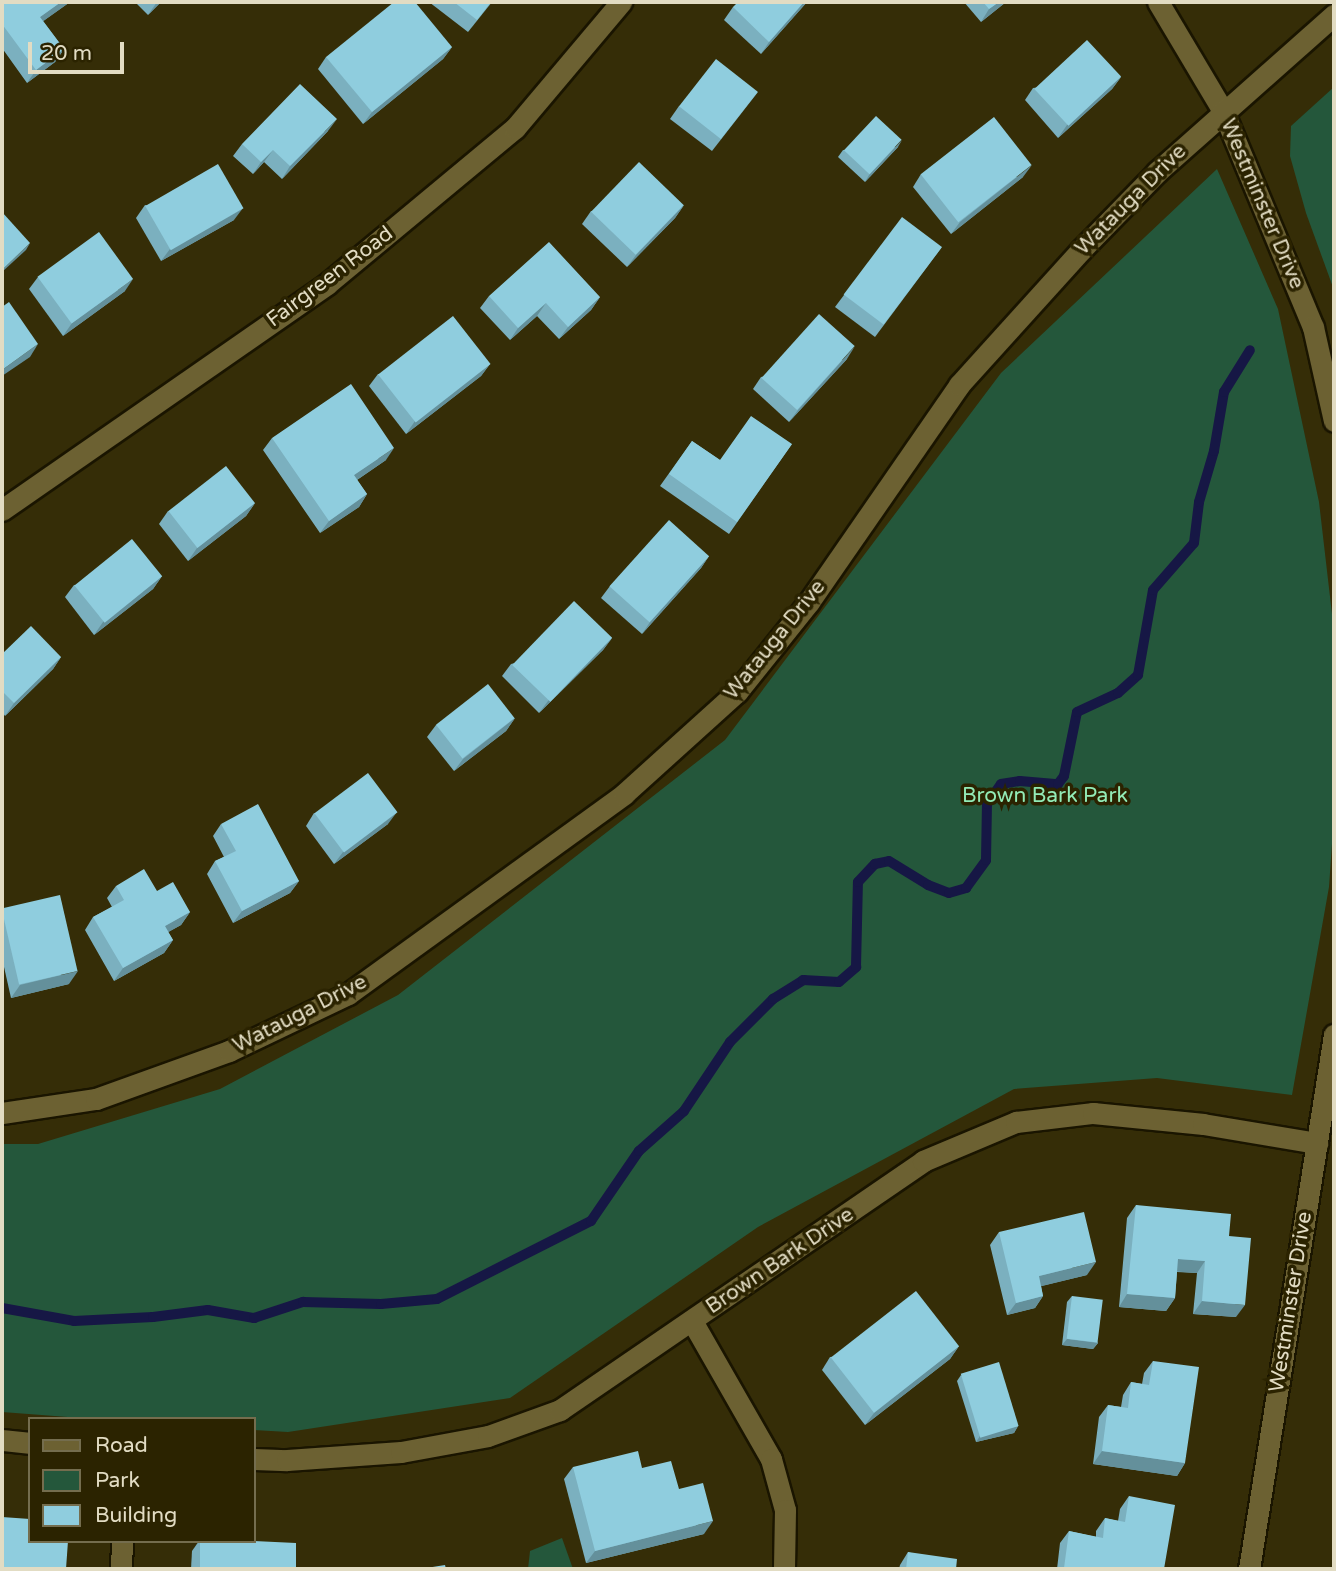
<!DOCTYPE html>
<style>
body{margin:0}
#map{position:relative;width:1336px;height:1571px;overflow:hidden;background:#352d07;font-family:"Varela Round",sans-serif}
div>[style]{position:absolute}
.green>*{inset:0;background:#24573b}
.stream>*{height:10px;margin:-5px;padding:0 5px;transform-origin:5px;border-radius:5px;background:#161745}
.roads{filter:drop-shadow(2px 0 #1a1500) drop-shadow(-2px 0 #1a1500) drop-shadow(0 2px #1a1500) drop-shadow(0 -2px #1a1500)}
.minor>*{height:21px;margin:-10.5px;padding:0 10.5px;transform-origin:10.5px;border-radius:10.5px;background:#6c6132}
.wall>*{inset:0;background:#7bb0bf}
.shaded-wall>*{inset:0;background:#64909b}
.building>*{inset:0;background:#8fcdde;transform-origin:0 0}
span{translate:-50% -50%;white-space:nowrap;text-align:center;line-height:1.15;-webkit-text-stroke:7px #2b2300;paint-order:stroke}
.street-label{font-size:21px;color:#e2dcc3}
.park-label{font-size:21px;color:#92ebb6}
.frame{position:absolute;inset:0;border:4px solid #e2dcc3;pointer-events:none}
.legend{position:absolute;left:28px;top:1417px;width:228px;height:126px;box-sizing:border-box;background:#2b2300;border:2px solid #746d4e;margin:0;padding:9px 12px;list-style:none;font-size:21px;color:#e2dcc3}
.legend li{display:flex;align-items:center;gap:14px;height:35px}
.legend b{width:35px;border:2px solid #746d4e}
.scale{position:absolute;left:28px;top:42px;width:96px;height:32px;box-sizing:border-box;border:4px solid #e2dcc3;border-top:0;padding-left:9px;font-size:21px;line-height:24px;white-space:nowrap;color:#e2dcc3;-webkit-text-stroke:5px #2b2300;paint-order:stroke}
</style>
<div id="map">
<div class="green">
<div style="clip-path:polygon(1334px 87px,1334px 290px,1306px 213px,1290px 156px,1291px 126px)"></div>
<div style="clip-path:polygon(1217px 169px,1278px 309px,1319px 502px,1334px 631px,1334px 815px,1329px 887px,1292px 1095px,1157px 1078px,1014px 1089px,758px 1227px,510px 1398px,288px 1432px,254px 1430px,254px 1419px,94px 1419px,2px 1412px,2px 1144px,38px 1144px,220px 1089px,398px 995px,725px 740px,1001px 373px)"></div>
<div style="clip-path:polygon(562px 1538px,573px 1569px,528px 1569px,530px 1551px)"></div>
</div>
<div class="stream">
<div style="left:2px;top:1308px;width:73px;rotate:10.2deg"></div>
<div style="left:74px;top:1321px;width:79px;rotate:-2.9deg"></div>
<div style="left:153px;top:1317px;width:55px;rotate:-7.3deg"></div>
<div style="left:208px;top:1310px;width:47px;rotate:9.9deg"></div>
<div style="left:254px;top:1318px;width:52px;rotate:-18.1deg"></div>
<div style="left:303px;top:1302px;width:78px;rotate:1.5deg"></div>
<div style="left:381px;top:1304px;width:56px;rotate:-5.1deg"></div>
<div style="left:437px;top:1299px;width:173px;rotate:-26.9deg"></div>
<div style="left:591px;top:1221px;width:85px;rotate:-55.6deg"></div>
<div style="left:639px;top:1151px;width:60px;rotate:-41.6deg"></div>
<div style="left:684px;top:1111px;width:83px;rotate:-56.3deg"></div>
<div style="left:730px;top:1042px;width:61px;rotate:-45deg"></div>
<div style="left:773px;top:999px;width:36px;rotate:-32deg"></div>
<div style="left:803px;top:980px;width:36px;rotate:3deg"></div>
<div style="left:839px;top:982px;width:23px;rotate:-41deg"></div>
<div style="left:856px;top:967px;width:85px;rotate:-88.7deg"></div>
<div style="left:858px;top:882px;width:25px;rotate:-47deg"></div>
<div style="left:875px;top:864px;width:14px;rotate:-12deg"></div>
<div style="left:889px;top:861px;width:46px;rotate:31.6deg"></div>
<div style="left:928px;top:885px;width:22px;rotate:21deg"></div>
<div style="left:949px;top:893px;width:18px;rotate:-16deg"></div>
<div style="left:966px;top:888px;width:34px;rotate:-54deg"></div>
<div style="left:986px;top:860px;width:56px;rotate:-89deg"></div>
<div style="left:987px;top:804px;width:24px;rotate:-55deg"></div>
<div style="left:1001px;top:784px;width:19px;rotate:-9deg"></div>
<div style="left:1020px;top:781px;width:38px;rotate:5deg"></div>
<div style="left:1058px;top:784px;width:10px;rotate:-53deg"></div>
<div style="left:1064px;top:776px;width:65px;rotate:-78.5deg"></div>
<div style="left:1077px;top:712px;width:45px;rotate:-24.9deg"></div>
<div style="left:1118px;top:693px;width:27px;rotate:-42deg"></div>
<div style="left:1138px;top:675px;width:86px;rotate:-80deg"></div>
<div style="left:1153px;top:590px;width:62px;rotate:-48.9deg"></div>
<div style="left:1194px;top:543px;width:41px;rotate:-83deg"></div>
<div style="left:1199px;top:502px;width:53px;rotate:-73.6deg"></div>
<div style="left:1214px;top:451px;width:60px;rotate:-80.4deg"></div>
<div style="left:1224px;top:392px;width:49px;rotate:-58.2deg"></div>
</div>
<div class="roads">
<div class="minor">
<div style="left:1158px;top:2px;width:127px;rotate:59.2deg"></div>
<div style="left:1223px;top:111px;width:234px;rotate:67.4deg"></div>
<div style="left:1313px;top:327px;width:96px;rotate:77.4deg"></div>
<div style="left:2px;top:510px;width:396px;rotate:-34.8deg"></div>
<div style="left:327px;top:284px;width:244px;rotate:-39.7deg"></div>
<div style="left:515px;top:128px;width:165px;rotate:-49.9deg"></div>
<div style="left:2px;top:1113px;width:95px;rotate:-8.5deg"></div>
<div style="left:96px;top:1099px;width:141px;rotate:-19.8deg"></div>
<div style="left:229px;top:1051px;width:132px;rotate:-25.6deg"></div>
<div style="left:348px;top:994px;width:341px;rotate:-35.9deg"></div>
<div style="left:624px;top:794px;width:152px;rotate:-42.1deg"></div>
<div style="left:737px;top:692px;width:115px;rotate:-51.3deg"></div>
<div style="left:809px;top:602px;width:264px;rotate:-55.3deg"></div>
<div style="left:959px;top:385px;width:182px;rotate:-47.9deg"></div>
<div style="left:1081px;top:250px;width:109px;rotate:-45.7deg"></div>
<div style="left:1157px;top:172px;width:237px;rotate:-41.6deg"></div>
<div style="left:692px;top:1321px;width:159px;rotate:60.2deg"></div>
<div style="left:771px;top:1459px;width:53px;rotate:74.6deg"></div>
<div style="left:785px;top:1510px;width:59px;rotate:91deg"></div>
<div style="left:2px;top:1440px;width:28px;rotate:6deg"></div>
<div style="left:254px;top:1459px;width:33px;rotate:2deg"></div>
<div style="left:287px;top:1460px;width:114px;rotate:-4deg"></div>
<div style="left:401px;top:1452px;width:88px;rotate:-10.4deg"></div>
<div style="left:488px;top:1436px;width:77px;rotate:-19.9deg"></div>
<div style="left:560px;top:1410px;width:440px;rotate:-34.4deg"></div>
<div style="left:923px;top:1161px;width:101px;rotate:-22.8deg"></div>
<div style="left:1016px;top:1122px;width:78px;rotate:-6.7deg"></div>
<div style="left:1093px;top:1113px;width:111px;rotate:5.7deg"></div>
<div style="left:1203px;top:1124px;width:116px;rotate:9.5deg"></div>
<div style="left:121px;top:1569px;width:28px;rotate:-88deg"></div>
<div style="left:1249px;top:1569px;width:541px;rotate:-80.96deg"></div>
</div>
</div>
<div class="wall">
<div style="clip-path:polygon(2px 2px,70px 2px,43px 21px,64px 49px,55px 62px,27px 83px,2px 48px)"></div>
<div style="clip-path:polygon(135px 2px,161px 2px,148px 15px)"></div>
<div style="clip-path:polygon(429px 2px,492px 2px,468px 32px)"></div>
<div style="clip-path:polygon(807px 2px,761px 54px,724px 20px,733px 7px)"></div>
<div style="clip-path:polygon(964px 2px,1006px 2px,981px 22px)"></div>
<div style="clip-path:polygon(452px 47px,443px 59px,363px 124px,318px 69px,326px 57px)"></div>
<div style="clip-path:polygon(1121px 77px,1112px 89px,1058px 138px,1025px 100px,1033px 88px)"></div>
<div style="clip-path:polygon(758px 92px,712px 151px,670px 119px,679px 106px)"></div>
<div style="clip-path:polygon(328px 131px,282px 179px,264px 162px,253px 174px,233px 156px,242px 144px)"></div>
<div style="clip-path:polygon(898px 147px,865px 182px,838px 157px,843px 150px)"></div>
<div style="clip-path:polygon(921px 174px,1023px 177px,951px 234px,913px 187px)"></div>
<div style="clip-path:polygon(145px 205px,234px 220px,161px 261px,136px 218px)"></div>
<div style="clip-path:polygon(684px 205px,675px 218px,627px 267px,582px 224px,591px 211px)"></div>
<div style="clip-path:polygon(942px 247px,875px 337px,835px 307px,844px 295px)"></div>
<div style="clip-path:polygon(38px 277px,125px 291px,63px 336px,29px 289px)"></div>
<div style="clip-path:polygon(489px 296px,600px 297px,591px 310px,559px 339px,537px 316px,510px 340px,480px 308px)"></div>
<div style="clip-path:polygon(847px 359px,789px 422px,753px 389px,761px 377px)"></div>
<div style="clip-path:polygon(490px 364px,481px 376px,406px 434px,369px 386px,378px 374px)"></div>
<div style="clip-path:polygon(272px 438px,386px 460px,357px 480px,367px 494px,359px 507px,320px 533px,263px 450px)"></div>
<div style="clip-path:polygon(692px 441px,720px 460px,792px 444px,729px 534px,660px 486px)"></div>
<div style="clip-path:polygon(255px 503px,246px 516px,188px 561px,159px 524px,168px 511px)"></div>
<div style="clip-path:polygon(709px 556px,701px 568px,642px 634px,601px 598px,610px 586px)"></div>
<div style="clip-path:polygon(162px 576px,153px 589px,94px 635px,65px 597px,74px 585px)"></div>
<div style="clip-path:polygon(612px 638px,603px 650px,539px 713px,502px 676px,511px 664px)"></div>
<div style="clip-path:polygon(2px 654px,61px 657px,53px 669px,5px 716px,2px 712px)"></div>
<div style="clip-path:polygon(515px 718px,506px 731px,454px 771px,427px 737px,436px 725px)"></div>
<div style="clip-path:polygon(314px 813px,388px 824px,334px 864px,306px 826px)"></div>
<div style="clip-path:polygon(221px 824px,299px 881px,290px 893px,233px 923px,207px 874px,215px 861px,224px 857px,213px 836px)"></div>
<div style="clip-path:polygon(116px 886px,157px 891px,190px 912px,181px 925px,168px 932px,173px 940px,164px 953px,114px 981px,85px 930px,93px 917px,112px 907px,107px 898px)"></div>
<div style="clip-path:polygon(2px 910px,69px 984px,11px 998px,2px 958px)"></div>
<div style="clip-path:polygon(1136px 1205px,1229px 1236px,1236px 1317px,1193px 1314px,1197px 1273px,1177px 1272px,1175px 1298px,1166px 1311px,1119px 1307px,1127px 1218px)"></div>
<div style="clip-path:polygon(999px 1232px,1087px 1275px,1041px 1286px,1043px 1296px,1035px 1308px,1007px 1315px,990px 1245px)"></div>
<div style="clip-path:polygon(1072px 1296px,1098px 1343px,1093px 1349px,1062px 1345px,1067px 1302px)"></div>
<div style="clip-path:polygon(959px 1346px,950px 1359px,865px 1425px,822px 1370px,830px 1357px)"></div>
<div style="clip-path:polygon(1153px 1361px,1185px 1463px,1177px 1476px,1093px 1464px,1099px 1417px,1108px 1405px,1121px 1407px,1123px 1395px,1131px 1382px,1142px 1384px,1144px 1373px)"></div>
<div style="clip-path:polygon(961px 1375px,1018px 1426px,1014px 1433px,976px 1442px,957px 1381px)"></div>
<div style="clip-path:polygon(573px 1467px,642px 1468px,704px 1534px,586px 1563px,564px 1479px)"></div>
<div style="clip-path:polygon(1129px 1496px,1164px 1569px,1057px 1569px,1060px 1543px,1069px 1531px,1096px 1537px,1096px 1531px,1105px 1518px,1118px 1521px,1120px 1509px)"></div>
<div style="clip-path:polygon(199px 1541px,254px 1541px,296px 1569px,191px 1569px,192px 1551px)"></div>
<div style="clip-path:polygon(908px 1552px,956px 1569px,899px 1569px,900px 1565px)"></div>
</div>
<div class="shaded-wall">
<div style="clip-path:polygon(61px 2px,70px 2px,31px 30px,40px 17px)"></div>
<div style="clip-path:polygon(157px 2px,161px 2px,148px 15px)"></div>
<div style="clip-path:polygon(804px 2px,807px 2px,761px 54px,769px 42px)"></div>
<div style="clip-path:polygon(999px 2px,1006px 2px,981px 22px,989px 9px)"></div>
<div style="clip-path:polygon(452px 47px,443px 59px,363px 124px,372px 112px)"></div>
<div style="clip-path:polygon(64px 49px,55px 62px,27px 83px,36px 70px)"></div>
<div style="clip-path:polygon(1121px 77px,1112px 89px,1058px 138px,1067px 125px)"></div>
<div style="clip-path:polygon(337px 119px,328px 131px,282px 179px,290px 166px)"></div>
<div style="clip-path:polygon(902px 140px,898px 147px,865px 182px,869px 175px)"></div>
<div style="clip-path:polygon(273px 150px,264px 162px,253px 174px,261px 162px)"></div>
<div style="clip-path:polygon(1032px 165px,1023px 177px,951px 234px,960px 222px)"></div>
<div style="clip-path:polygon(684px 205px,675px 218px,627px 267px,636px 255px)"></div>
<div style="clip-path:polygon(243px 208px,234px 220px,161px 261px,170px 249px)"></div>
<div style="clip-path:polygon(30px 243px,26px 250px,2px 272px,3px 269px)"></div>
<div style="clip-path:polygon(133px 279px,125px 291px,63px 336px,72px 323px)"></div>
<div style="clip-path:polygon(600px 297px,591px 310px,559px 339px,568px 327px)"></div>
<div style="clip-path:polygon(546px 303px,537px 316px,510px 340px,518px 328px)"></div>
<div style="clip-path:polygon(38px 344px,30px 357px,2px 376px,2px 370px)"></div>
<div style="clip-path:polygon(855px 346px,847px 359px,789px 422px,798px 410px)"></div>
<div style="clip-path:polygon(490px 364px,481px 376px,406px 434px,415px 421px)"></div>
<div style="clip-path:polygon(394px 448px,386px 460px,345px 488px,354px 475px)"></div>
<div style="clip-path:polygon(367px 494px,359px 507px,320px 533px,329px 521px)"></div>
<div style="clip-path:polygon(255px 503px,246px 516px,188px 561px,197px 548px)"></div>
<div style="clip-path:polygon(709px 556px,701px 568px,642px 634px,650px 622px)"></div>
<div style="clip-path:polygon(162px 576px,153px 589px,94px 635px,103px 622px)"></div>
<div style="clip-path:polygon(612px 638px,603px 650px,539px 713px,548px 701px)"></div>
<div style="clip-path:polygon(61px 657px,53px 669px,5px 716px,14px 703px)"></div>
<div style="clip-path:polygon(515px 718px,506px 731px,454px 771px,463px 759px)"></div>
<div style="clip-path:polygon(397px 812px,388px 824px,334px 864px,343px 852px)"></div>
<div style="clip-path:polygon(299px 881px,290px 893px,233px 923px,242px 911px)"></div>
<div style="clip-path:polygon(190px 912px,181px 925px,156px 939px,165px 926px)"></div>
<div style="clip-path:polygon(173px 940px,164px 953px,114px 981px,123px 968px)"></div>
<div style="clip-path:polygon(78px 971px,69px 984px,11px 998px,20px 985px)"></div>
<div style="clip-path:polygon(1178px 1259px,1205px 1261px,1197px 1273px,1169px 1271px)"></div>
<div style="clip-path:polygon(1096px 1262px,1087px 1275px,1030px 1289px,1039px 1276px)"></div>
<div style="clip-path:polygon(1127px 1294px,1175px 1298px,1166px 1311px,1119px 1307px)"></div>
<div style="clip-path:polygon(1043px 1296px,1035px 1308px,1007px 1315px,1016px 1303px)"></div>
<div style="clip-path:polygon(1202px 1301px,1245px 1305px,1236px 1317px,1193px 1314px)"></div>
<div style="clip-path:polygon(1067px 1339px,1098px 1343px,1093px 1349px,1062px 1345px)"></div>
<div style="clip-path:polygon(959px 1346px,950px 1359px,865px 1425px,874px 1413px)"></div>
<div style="clip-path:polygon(1018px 1426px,1014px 1433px,976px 1442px,980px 1436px)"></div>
<div style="clip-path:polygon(1102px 1451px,1185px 1463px,1177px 1476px,1093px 1464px)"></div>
<div style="clip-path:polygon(713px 1521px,704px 1534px,586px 1563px,595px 1551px)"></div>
</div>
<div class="building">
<div style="clip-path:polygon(2px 2px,61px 2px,40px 17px,64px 49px,36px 70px,2px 24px)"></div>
<div style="clip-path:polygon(394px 2px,415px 2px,452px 47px,372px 112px,326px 57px)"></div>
<div style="clip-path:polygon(454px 2px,491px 2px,477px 20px)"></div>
<div style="clip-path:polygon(738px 2px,804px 2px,769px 42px,733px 7px)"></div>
<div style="clip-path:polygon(983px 2px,999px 2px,989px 9px)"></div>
<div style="left:1087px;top:40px;width:50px;height:72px;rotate:47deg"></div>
<div style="left:716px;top:59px;width:53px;height:60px;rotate:38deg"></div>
<div style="clip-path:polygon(300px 84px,337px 119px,290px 166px,273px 150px,261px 162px,242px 144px)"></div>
<div style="left:876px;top:116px;width:35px;height:47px;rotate:43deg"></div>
<div style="left:994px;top:117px;width:61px;height:93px;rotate:52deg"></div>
<div style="left:639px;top:162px;width:62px;height:69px;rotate:44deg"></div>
<div style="left:218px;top:164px;width:51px;height:84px;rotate:60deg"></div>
<div style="clip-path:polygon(2px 212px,30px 243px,3px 269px,2px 268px)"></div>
<div style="left:902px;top:217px;width:50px;height:97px;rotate:37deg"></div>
<div style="left:99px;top:232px;width:58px;height:76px;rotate:54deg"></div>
<div style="clip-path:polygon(549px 242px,600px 297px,568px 327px,546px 303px,518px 328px,489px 296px)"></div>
<div style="clip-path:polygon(9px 302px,38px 344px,2px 370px,2px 307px)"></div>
<div style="left:819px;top:314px;width:48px;height:86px;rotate:42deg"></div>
<div style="left:453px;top:316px;width:61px;height:95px;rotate:52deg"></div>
<div style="clip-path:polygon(351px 384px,394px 448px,354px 475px,367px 494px,329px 521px,272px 438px)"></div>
<div style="clip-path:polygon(751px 416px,792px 444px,737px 522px,669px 474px,692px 441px,720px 460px)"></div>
<div style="left:226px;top:466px;width:47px;height:73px;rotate:52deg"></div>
<div style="left:669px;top:520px;width:54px;height:89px;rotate:42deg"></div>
<div style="left:132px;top:539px;width:48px;height:74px;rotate:51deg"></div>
<div style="left:574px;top:601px;width:53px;height:89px;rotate:44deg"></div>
<div style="clip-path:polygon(31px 626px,61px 657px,14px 703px,2px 691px,2px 654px)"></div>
<div style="left:488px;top:684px;width:43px;height:66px;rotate:52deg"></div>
<div style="left:368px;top:773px;width:49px;height:67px;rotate:53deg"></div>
<div style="clip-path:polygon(258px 804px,299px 881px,242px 911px,215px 861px,236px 851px,221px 824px)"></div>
<div style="clip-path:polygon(144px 869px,157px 891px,173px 882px,190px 912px,165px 926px,173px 940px,123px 968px,93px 917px,124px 900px,116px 886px)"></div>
<div style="left:60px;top:895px;width:78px;height:60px;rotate:77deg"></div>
<div style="clip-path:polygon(1136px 1205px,1231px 1214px,1229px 1236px,1251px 1238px,1245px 1305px,1202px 1301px,1205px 1261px,1178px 1259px,1175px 1298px,1127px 1294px)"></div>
<div style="clip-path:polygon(1084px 1212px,1096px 1262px,1039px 1276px,1043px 1296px,1016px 1303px,999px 1232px)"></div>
<div style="left:916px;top:1291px;width:70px;height:108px;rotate:52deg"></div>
<div style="left:1072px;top:1296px;width:31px;height:43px;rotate:7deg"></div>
<div style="clip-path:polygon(1153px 1361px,1199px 1367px,1185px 1463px,1102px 1451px,1108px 1405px,1128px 1408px,1131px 1382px,1149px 1385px)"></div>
<div style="left:999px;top:1362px;width:67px;height:40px;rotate:73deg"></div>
<div style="clip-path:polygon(638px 1451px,642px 1468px,671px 1461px,679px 1489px,703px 1483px,713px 1521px,595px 1551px,573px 1467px)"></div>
<div style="clip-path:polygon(1129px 1496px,1175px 1505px,1164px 1569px,1069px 1569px,1064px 1568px,1069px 1531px,1103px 1538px,1105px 1518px,1125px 1522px)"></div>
<div style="clip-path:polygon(2px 1517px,30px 1519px,30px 1541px,68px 1541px,66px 1569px,2px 1569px)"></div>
<div style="clip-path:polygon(200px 1541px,254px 1541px,296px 1543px,296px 1569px,200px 1569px)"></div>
<div style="clip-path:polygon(908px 1552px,957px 1559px,956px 1569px,906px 1569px)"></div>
<div style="clip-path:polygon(445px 1565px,446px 1569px,420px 1569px)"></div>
</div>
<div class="street-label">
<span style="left:1131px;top:200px;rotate:-45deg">Watauga Drive</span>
<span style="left:1262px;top:204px;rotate:67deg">Westminster Drive</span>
<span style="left:330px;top:277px;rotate:-37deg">Fairgreen Road</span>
<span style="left:775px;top:640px;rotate:-51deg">Watauga Drive</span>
<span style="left:300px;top:1014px;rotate:-27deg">Watauga Drive</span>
<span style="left:780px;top:1261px;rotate:-34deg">Brown Bark Drive</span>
<span style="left:1291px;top:1302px;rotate:-81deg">Westminster Drive</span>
</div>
<div class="park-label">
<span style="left:1045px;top:796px">Brown Bark Park</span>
</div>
<div class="frame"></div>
<ul class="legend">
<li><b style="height:9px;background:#6c6132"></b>Road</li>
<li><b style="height:19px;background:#24573b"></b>Park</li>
<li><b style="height:19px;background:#8fcdde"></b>Building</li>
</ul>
<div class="scale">20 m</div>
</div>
